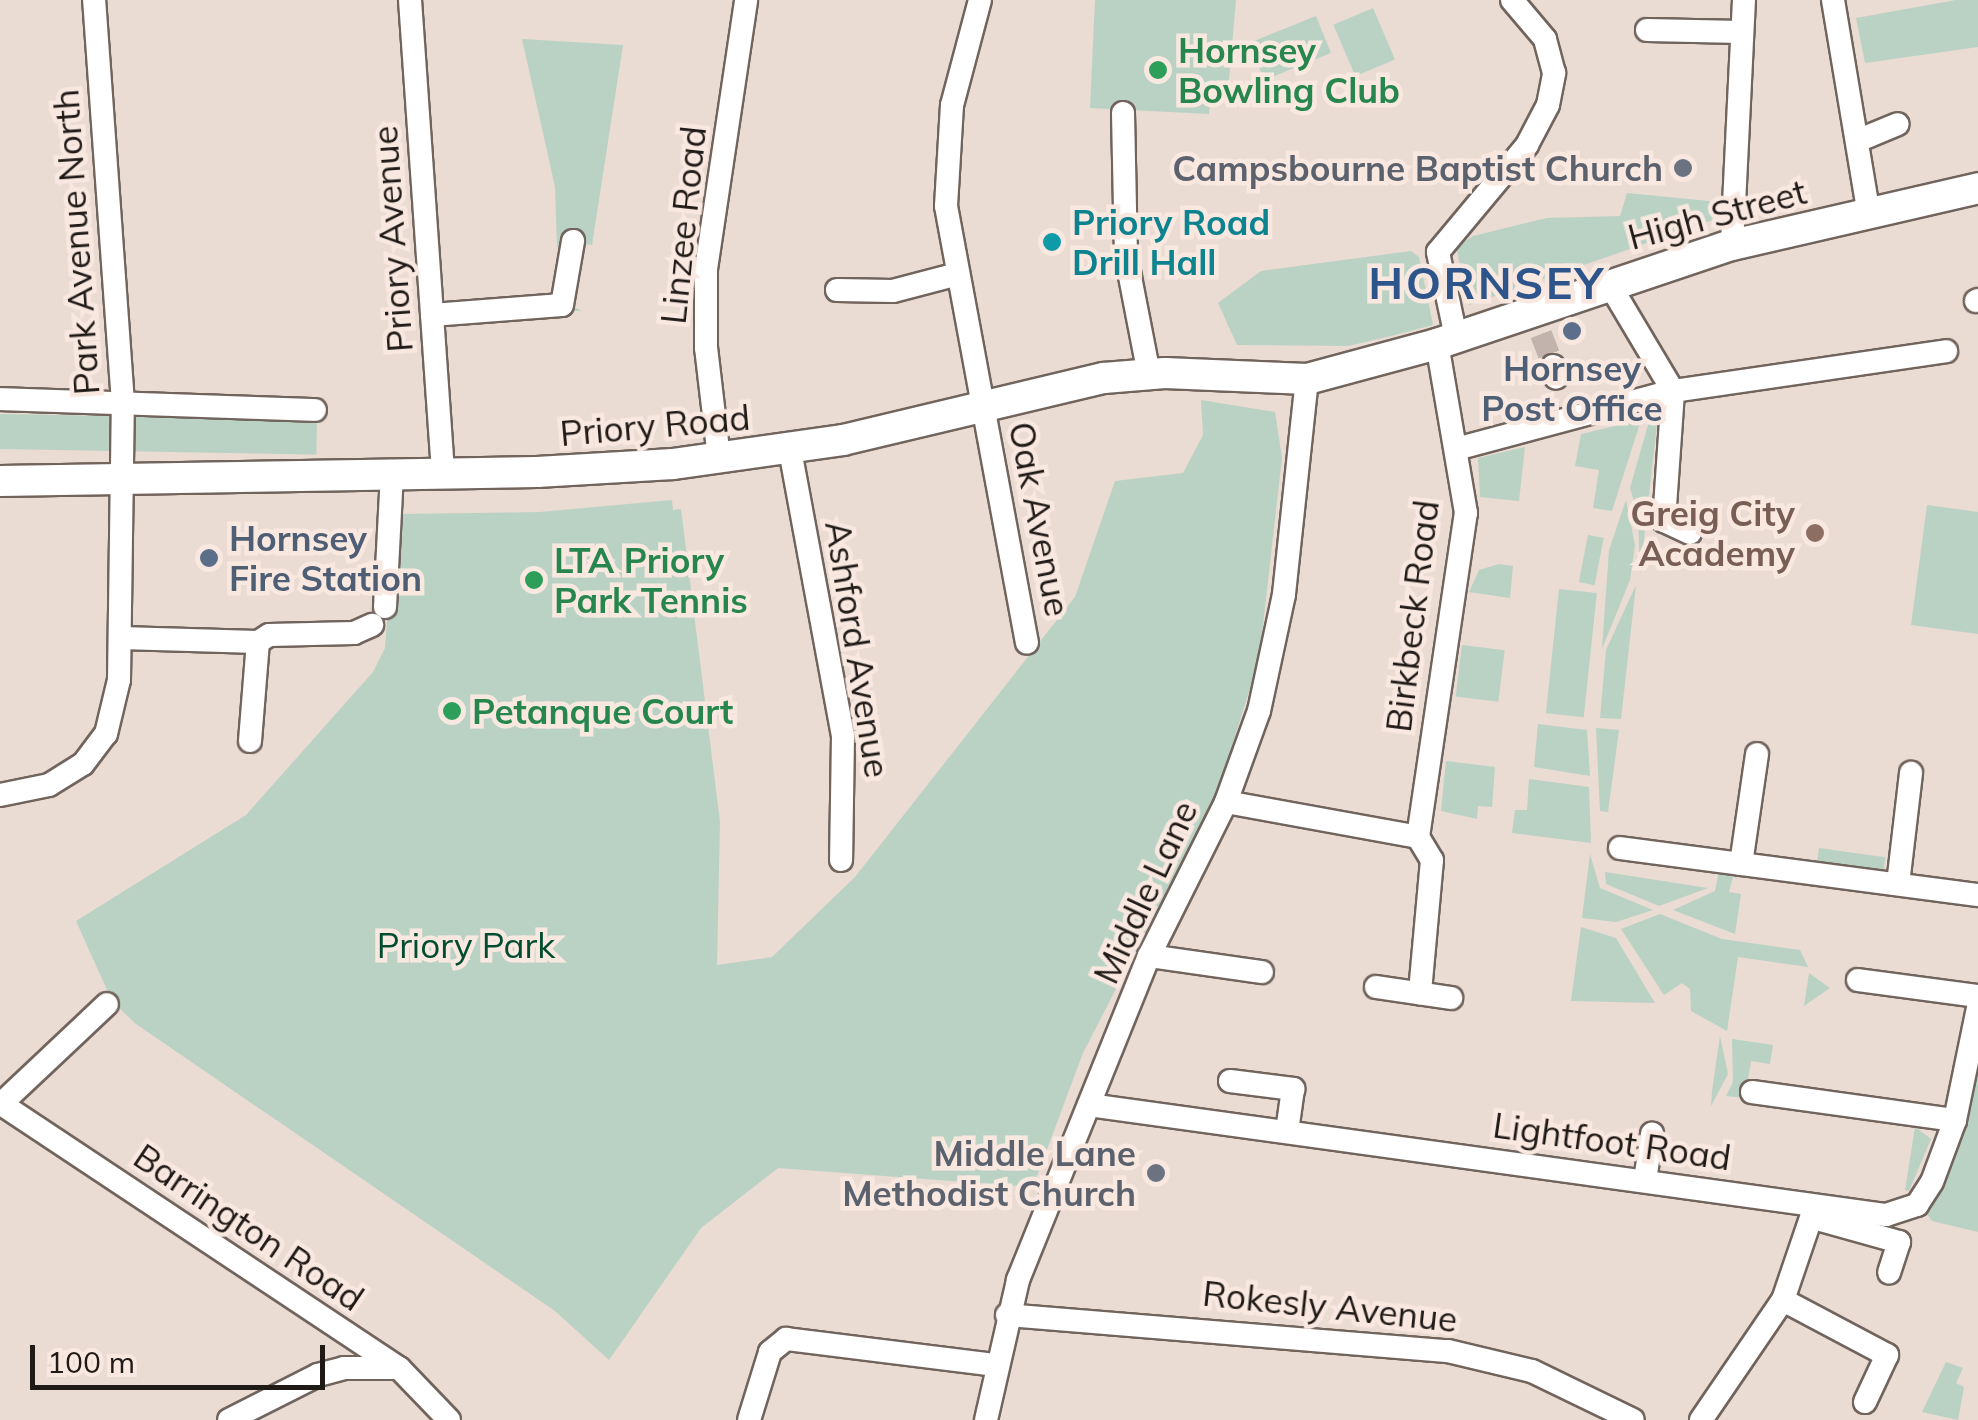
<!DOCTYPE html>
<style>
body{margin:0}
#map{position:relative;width:1978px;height:1420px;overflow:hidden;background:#eadbd3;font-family:Mulish,sans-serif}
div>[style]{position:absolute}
.green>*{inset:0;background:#bad2c4;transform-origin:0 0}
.minor-tunnel>*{height:22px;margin-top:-11px;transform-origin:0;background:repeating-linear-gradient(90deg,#c2b4ad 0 22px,transparent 0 33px)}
.roads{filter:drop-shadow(2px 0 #71645d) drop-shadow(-2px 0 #71645d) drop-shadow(0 2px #71645d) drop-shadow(0 -2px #71645d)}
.minor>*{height:22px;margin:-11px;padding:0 11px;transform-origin:11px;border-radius:11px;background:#fff}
.major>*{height:30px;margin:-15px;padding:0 15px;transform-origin:15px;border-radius:15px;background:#fff}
.dots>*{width:28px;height:28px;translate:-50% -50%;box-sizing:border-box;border:5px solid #f8e8e0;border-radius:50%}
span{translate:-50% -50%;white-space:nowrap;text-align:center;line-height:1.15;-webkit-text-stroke:9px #f8e8e0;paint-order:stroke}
.leisure-label{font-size:35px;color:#27864d;font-weight:700}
.left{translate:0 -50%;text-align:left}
.worship-label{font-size:35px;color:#5b616d;font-weight:700}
.right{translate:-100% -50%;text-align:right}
.street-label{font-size:35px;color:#201a17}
.culture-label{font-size:35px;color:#0d838f;font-weight:700}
.service-label{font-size:35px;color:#4e5e75;font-weight:700}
.education-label{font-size:35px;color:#785e54;font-weight:700}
.park-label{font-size:35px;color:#024d30}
.district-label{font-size:45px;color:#2e558b;font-weight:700;letter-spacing:2.5px}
.scale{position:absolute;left:30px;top:1345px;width:295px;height:45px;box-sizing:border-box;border:5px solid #201a17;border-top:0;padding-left:12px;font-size:30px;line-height:35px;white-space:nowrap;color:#201a17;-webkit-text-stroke:8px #f8e8e0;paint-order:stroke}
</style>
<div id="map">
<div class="green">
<div style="clip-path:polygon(1095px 0,1236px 0,1228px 90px,1210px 90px,1209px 114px,1090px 108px)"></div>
<div style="clip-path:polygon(1956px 0,1978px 0,1978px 47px,1865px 63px,1856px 18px)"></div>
<div style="left:1373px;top:8px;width:56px;height:43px;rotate:67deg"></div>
<div style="left:1316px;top:16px;width:40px;height:72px;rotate:68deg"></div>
<div style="clip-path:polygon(522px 39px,623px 45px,592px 245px,577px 243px,568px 304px,582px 311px,567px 311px,557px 299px,565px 249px,557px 247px,555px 187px)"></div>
<div style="clip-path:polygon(1627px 193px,1719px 202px,1720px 211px,1713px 220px,1469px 305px,1456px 247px,1473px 236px,1547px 218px,1620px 216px)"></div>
<div style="clip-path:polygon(1411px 251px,1419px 257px,1433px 325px,1391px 336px,1348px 346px,1237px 345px,1218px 303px,1261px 271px)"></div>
<div style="clip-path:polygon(1201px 400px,1275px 412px,1282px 458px,1259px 660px,1217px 793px,1083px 1053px,1033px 1187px,778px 1168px,701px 1228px,609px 1360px,555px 1311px,136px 1024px,112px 1001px,76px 921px,246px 815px,373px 672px,385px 648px,394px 527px,402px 526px,402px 514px,540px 512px,672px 500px,673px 510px,681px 509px,720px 822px,717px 965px,772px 957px,855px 877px,1075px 597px,1115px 481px,1183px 473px,1203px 435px)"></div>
<div style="left:0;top:414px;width:317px;height:35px;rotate:1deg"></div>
<div style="clip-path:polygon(1658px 416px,1640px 574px,1638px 515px,1630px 488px,1648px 425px)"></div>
<div style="clip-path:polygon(1641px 420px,1612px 511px,1593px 508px,1599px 470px,1575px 466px,1581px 434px)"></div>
<div style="clip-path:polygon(1525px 447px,1519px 501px,1480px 497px,1478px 458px)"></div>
<div style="clip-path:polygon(1626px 500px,1635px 545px,1630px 580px,1602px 649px,1609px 550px)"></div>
<div style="clip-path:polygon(1927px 505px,1978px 512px,1978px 634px,1911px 625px)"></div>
<div style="left:1588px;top:535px;width:16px;height:48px;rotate:11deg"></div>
<div style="clip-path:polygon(1499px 564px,1513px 566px,1510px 598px,1469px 592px,1479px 570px)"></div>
<div style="clip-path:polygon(1636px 585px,1621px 719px,1600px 718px,1606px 650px)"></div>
<div style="left:1559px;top:589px;width:38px;height:125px;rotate:6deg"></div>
<div style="left:1462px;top:645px;width:43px;height:52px;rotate:7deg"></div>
<div style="clip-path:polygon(1538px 724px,1587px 730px,1590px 776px,1534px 767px)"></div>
<div style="clip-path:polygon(1596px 728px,1619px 730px,1608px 812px,1600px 811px)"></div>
<div style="clip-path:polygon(1446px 761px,1495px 767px,1492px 807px,1478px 806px,1477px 819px,1441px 811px)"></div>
<div style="clip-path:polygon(1529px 779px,1589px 787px,1591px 843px,1512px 833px,1515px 810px,1527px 810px)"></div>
<div style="left:1819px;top:848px;width:67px;height:14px;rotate:8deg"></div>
<div style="clip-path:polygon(1590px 854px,1600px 888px,1653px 910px,1616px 922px,1582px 918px)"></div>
<div style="clip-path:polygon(1719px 871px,1734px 873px,1729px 892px,1741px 894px,1735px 934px,1673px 910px,1715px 891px)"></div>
<div style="clip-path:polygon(1605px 872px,1708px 888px,1659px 906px,1606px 884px)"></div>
<div style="clip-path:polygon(1660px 914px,1722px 939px,1800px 950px,1808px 967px,1738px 957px,1727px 1031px,1691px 1011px,1690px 989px,1682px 983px,1664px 995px,1621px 929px)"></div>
<div style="clip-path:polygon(1581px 927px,1616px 938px,1655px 1003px,1571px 1001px)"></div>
<div style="clip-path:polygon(1809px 973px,1830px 988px,1804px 1006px)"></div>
<div style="clip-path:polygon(1978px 1033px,1978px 1232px,1932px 1221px,1922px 1208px)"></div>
<div style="clip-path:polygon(1720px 1036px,1728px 1074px,1711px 1106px,1712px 1091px)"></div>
<div style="clip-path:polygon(1732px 1039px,1773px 1045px,1770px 1064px,1751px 1061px,1745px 1098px,1726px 1096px,1733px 1082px)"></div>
<div style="clip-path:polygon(1915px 1127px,1931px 1139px,1909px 1191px,1905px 1190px)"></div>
<div style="clip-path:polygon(1946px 1362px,1963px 1368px,1956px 1383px,1964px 1387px,1958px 1420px,1922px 1412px)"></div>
</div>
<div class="minor-tunnel">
<div style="left:1541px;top:334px;width:34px;rotate:69deg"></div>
</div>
<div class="roads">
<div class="minor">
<div style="left:410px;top:0;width:474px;rotate:86deg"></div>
<div style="left:980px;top:0;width:109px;rotate:104.9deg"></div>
<div style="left:952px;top:105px;width:101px;rotate:93.4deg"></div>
<div style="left:946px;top:206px;width:444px;rotate:79.5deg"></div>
<div style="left:1833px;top:0;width:218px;rotate:80.5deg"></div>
<div style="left:1647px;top:30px;width:95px;rotate:1.2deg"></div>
<div style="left:1123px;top:113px;width:143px;rotate:88.8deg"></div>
<div style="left:1126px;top:256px;width:120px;rotate:79deg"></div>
<div style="left:1857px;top:141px;width:44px;rotate:-22.5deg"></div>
<div style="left:1732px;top:245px;width:245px;rotate:-87.2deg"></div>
<div style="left:837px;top:290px;width:56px;rotate:1deg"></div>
<div style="left:893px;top:291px;width:63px;rotate:-14.7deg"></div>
<div style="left:1976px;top:301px;width:2px;rotate:-27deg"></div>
<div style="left:432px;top:315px;width:130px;rotate:-4.4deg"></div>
<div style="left:562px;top:305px;width:65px;rotate:-80.2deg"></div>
<div style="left:1456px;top:337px;width:87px;rotate:-102deg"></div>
<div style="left:1438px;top:252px;width:139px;rotate:-50.2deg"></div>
<div style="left:1527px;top:145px;width:45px;rotate:-62.3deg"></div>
<div style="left:1548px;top:105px;width:33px;rotate:-79deg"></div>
<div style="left:1554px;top:73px;width:35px;rotate:-105deg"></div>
<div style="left:1545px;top:39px;width:51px;rotate:-130.2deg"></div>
<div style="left:1553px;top:366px;width:12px;rotate:76deg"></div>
<div style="left:0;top:399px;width:315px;rotate:2deg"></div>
<div style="left:1456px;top:449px;width:225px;rotate:-15deg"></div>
<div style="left:1673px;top:391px;width:127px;rotate:-120.8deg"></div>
<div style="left:790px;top:450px;width:291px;rotate:79.5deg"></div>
<div style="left:843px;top:736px;width:124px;rotate:90.9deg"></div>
<div style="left:719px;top:458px;width:111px;rotate:-96.7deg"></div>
<div style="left:706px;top:348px;width:79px;rotate:-90deg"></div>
<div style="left:706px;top:269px;width:272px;rotate:-81.5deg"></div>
<div style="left:1690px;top:533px;width:29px;rotate:-155deg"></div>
<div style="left:1664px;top:521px;width:130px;rotate:-86deg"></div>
<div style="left:1673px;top:391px;width:276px;rotate:-8.3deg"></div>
<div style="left:385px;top:607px;width:134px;rotate:-87deg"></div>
<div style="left:121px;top:638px;width:137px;rotate:1.7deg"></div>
<div style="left:258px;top:642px;width:13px;rotate:-32deg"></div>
<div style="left:269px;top:635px;width:85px;rotate:-1.3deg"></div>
<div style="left:354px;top:633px;width:20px;rotate:-24deg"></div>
<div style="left:250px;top:741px;width:99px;rotate:-85.4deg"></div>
<div style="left:0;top:795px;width:50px;rotate:-11.5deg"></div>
<div style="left:49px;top:785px;width:40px;rotate:-32deg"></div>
<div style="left:83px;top:764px;width:38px;rotate:-53deg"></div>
<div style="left:106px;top:734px;width:56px;rotate:-76.5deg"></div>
<div style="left:119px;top:680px;width:277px;rotate:-89.2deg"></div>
<div style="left:123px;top:403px;width:404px;rotate:-94.1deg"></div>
<div style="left:1226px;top:802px;width:195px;rotate:10.3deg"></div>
<div style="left:1418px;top:837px;width:27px;rotate:59deg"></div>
<div style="left:1432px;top:860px;width:134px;rotate:95.2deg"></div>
<div style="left:1418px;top:837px;width:328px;rotate:-81.6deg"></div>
<div style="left:1466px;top:513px;width:171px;rotate:-99.7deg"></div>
<div style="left:1620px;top:848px;width:361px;rotate:7.5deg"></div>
<div style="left:1741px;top:864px;width:111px;rotate:-81.7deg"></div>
<div style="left:1898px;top:884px;width:112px;rotate:-83.3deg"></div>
<div style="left:1149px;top:956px;width:114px;rotate:8.1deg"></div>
<div style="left:1858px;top:980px;width:121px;rotate:7.6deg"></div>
<div style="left:1376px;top:987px;width:76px;rotate:8.3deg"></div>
<div style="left:1230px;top:1081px;width:64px;rotate:7.2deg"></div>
<div style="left:1293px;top:1089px;width:42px;rotate:98.1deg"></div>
<div style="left:1752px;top:1092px;width:205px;rotate:7.9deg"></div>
<div style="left:0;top:1103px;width:479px;rotate:33.6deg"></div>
<div style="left:399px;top:1368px;width:72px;rotate:46.1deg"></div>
<div style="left:2px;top:1103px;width:144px;rotate:-43.3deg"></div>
<div style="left:1089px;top:1105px;width:805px;rotate:7.86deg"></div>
<div style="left:1886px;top:1215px;width:33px;rotate:-18deg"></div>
<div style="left:1917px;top:1205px;width:27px;rotate:-57deg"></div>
<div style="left:1932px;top:1182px;width:66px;rotate:-69.6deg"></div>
<div style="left:1955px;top:1120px;width:114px;rotate:-78.4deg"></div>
<div style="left:1645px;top:1180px;width:47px;rotate:-81.3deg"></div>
<div style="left:1824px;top:1221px;width:78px;rotate:15.6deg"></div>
<div style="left:1899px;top:1242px;width:32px;rotate:108deg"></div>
<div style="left:1783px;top:1300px;width:118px;rotate:27.9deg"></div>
<div style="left:1887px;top:1355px;width:52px;rotate:115.1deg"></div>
<div style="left:1007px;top:1315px;width:442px;rotate:4.7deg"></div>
<div style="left:1448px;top:1351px;width:86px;rotate:13.4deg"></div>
<div style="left:1532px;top:1371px;width:112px;rotate:25.9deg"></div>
<div style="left:229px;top:1420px;width:100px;rotate:-26.8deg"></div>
<div style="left:318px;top:1375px;width:27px;rotate:-15deg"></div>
<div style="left:344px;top:1368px;width:54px"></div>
<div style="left:749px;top:1420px;width:71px;rotate:-72.8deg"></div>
<div style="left:770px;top:1352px;width:21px;rotate:-39deg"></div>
<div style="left:786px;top:1339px;width:211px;rotate:7.1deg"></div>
<div style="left:986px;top:1420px;width:144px;rotate:-77.1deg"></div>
<div style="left:1018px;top:1280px;width:349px;rotate:-68deg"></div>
<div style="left:1149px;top:956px;width:172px;rotate:-63.4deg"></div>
<div style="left:1226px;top:802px;width:97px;rotate:-70.1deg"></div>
<div style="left:1259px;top:711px;width:120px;rotate:-77.9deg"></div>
<div style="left:1284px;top:594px;width:216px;rotate:-83.9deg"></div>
<div style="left:1701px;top:1420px;width:145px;rotate:-55.7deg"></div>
<div style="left:1783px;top:1300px;width:99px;rotate:-71.2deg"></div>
</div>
<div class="major">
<div style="left:0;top:481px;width:537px;rotate:-0.96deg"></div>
<div style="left:537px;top:472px;width:136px;rotate:-3.4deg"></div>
<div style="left:673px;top:464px;width:172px;rotate:-8deg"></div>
<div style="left:843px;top:440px;width:268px;rotate:-13.4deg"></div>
<div style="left:1104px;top:378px;width:61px;rotate:-4.7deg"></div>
<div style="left:1165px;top:373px;width:142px;rotate:2.4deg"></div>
<div style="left:1307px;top:379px;width:135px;rotate:-15.1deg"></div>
<div style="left:1437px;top:344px;width:311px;rotate:-18.6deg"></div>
<div style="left:1732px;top:245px;width:253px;rotate:-13deg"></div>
</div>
</div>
<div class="dots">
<div style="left:1158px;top:70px;background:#2e9e5b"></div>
<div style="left:1683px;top:168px;background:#6b7280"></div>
<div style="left:1052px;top:242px;background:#0f9aa8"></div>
<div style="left:1572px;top:331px;background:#5c6f8a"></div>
<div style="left:1815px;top:533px;background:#8d6e63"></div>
<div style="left:209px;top:558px;background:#5c6f8a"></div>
<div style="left:534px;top:580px;background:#2e9e5b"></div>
<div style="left:452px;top:711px;background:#2e9e5b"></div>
<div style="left:1156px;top:1173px;background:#6b7280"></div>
</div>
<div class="leisure-label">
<span class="left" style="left:1178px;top:70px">Hornsey<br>Bowling Club</span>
<span class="left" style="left:554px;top:580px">LTA Priory<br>Park Tennis</span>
<span class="left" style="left:472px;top:711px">Petanque Court</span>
</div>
<div class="worship-label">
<span class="right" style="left:1663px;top:168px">Campsbourne Baptist Church</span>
<span class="right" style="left:1136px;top:1173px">Middle Lane<br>Methodist Church</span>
</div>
<div class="street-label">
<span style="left:1717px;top:214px;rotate:-15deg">High Street</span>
<span style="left:683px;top:225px;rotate:-84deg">Linzee Road</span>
<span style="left:392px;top:239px;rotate:-94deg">Priory Avenue</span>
<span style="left:76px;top:242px;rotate:-94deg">Park Avenue North</span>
<span style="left:655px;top:425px;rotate:-5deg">Priory Road</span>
<span style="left:1040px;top:519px;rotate:79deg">Oak Avenue</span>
<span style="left:1412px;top:616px;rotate:-83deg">Birkbeck Road</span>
<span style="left:858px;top:649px;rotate:81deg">Ashford Avenue</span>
<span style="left:1145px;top:892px;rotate:-65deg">Middle Lane</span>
<span style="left:1612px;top:1141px;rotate:8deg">Lightfoot Road</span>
<span style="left:249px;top:1227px;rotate:34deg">Barrington Road</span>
<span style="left:1330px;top:1306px;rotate:6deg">Rokesly Avenue</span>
</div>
<div class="culture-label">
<span class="left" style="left:1072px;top:242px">Priory Road<br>Drill Hall</span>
</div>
<div class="service-label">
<span style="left:1572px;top:388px">Hornsey<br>Post Office</span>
<span class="left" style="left:229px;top:558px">Hornsey<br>Fire Station</span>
</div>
<div class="education-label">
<span class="right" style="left:1795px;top:533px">Greig City<br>Academy</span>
</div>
<div class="park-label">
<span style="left:466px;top:945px">Priory Park</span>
</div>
<div class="district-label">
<span style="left:1487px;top:283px">HORNSEY</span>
</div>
<div class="scale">100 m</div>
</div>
